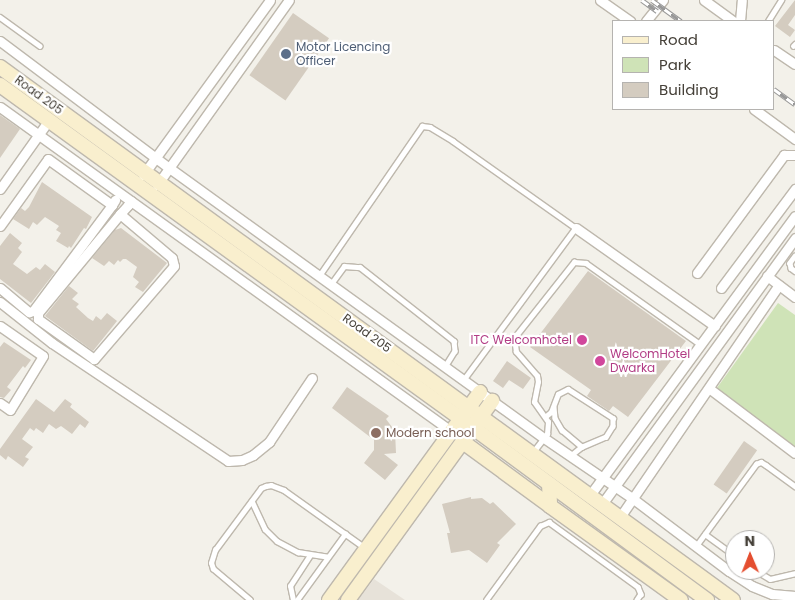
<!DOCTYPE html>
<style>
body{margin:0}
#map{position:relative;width:795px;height:600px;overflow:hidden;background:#f3f1ea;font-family:Poppins,sans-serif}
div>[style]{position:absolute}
.residential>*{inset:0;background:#e7e2d9}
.green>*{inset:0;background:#cfe3b7}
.building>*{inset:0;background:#d4ccc0;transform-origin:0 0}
.roads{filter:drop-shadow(1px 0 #beb8ad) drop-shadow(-1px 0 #beb8ad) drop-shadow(0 1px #beb8ad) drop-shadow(0 -1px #beb8ad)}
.lane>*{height:4.5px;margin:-2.25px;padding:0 2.25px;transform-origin:2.25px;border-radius:2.25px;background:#fff}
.street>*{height:9px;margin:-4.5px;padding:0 4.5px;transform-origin:4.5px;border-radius:4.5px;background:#fff}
.secondary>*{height:14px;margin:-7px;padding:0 7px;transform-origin:7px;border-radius:7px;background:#f9efce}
.rail>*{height:4.5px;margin-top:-2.25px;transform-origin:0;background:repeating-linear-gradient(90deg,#fff 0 8px,#989898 0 16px);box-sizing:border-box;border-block:1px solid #989898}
.dots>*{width:14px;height:14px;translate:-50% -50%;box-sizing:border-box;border:2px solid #fff;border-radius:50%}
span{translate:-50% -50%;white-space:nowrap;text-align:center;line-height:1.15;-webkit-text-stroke:4.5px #fff;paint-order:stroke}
.service-label{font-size:12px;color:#4e5e75}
.left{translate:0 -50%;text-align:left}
.street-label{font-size:12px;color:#464139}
.hotel-label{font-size:12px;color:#b23c85}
.right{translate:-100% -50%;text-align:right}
.education-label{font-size:12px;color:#785e54}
.legend{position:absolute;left:612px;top:20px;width:162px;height:90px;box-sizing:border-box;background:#fff;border:1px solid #b5b3b0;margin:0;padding:6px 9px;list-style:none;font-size:15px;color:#464139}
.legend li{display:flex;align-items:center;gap:10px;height:25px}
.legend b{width:25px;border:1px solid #b5b3b0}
.north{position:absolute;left:725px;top:530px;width:50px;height:50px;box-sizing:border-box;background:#fff;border:1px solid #b5b3b0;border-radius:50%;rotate:359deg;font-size:14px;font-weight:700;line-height:20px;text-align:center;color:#464139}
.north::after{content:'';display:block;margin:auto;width:18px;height:22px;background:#e44e30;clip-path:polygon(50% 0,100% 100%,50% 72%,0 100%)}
</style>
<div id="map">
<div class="residential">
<div style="clip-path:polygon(374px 579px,405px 600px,358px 600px)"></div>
</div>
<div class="green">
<div style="clip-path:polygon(778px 303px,795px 315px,795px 449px,714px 392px)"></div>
</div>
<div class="building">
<div style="clip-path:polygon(795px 0,795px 15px,788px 25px,795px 30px,790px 37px,775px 26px)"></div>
<div style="left:293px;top:13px;width:44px;height:76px;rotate:35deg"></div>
<div style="clip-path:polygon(0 115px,20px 129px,0 158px)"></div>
<div style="clip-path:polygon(42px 182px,92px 217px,86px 229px,84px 228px,71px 248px,69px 246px,68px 248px,56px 241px,61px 233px,56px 230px,59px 226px,45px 217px,37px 225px,33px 222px,29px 229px,13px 219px,21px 208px,25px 211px,29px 207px)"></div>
<div style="clip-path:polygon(121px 228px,167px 263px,143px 292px,135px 287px,139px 282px,133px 277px,137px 267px,126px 259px,123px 259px,120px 262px,118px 260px,114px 265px,109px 261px,104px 266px,92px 258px,115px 230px)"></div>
<div style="clip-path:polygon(10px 233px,22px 243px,18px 248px,22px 252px,13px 264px,27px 274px,36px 267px,40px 270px,45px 264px,55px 272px,31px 303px,0 279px,0 246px)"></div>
<div style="clip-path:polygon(588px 271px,686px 341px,628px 417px,613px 406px,609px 411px,587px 396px,591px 390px,530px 347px)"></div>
<div style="clip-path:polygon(69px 286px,78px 293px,72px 299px,79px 304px,76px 307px,88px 318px,93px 321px,96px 316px,101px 320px,107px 313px,117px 321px,93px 351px,45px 316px)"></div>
<div style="clip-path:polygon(4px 342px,31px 360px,25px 368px,23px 366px,7px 387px,11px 390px,4px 398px,0 397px,0 347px)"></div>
<div style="clip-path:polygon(507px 361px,531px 378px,523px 389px,509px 380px,503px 388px,493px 381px)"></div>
<div style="clip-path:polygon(347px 387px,389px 416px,386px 419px,395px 431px,396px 453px,384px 454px,398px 465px,385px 480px,364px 463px,374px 450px,374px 440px,332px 408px)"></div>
<div style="clip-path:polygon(36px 399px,54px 412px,65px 399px,72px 404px,70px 407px,89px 422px,85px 428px,80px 424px,72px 434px,61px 426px,56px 429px,49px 424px,43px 433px,36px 428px,34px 431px,30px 428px,22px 439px,33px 447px,25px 457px,29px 459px,23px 467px,8px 456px,6px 460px,0 455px,0 449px)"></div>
<div style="left:744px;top:441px;width:16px;height:53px;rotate:35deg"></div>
<div style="clip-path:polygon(471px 497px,471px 499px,482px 498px,490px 504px,493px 502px,516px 524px,497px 543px,500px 545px,487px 563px,469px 550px,451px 553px,447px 533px,450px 533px,442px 504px)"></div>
</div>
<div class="roads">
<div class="lane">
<div style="left:0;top:17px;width:49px;rotate:35.9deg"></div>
<div style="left:768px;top:21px;width:25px;rotate:-58deg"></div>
<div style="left:793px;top:46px;width:3px;rotate:-45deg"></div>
<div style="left:795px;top:256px;width:9px;rotate:126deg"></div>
<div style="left:790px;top:263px;width:5px;rotate:79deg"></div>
<div style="left:791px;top:268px;width:5px;rotate:37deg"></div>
<div style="left:319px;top:276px;width:182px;rotate:-55.5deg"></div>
<div style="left:422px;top:126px;width:8px;rotate:7deg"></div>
<div style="left:430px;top:127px;width:27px;rotate:31deg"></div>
<div style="left:453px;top:141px;width:151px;rotate:35.3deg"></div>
<div style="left:576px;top:228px;width:189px;rotate:126.4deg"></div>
<div style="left:331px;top:284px;width:22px;rotate:-54deg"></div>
<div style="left:344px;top:266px;width:16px;rotate:4deg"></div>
<div style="left:360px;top:267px;width:120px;rotate:38.2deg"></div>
<div style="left:454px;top:341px;width:10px;rotate:84deg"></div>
<div style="left:455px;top:351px;width:19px;rotate:122deg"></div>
<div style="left:554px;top:407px;width:11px;rotate:85deg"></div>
<div style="left:555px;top:418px;width:14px;rotate:60deg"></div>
<div style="left:562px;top:430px;width:26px;rotate:40deg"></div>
<div style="left:545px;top:417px;width:8px;rotate:-40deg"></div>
<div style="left:551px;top:412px;width:19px;rotate:-69deg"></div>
<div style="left:558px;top:394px;width:11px;rotate:-27deg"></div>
<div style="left:568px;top:389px;width:54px;rotate:32.8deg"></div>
<div style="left:613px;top:418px;width:8px;rotate:90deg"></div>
<div style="left:613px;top:426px;width:13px;rotate:122deg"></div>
<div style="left:606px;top:437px;width:26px;rotate:157deg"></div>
<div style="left:582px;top:447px;width:14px;rotate:141deg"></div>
<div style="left:533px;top:452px;width:23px;rotate:-52deg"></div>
<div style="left:547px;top:434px;width:12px;rotate:-85deg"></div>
<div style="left:548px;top:422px;width:24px;rotate:-125deg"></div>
<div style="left:534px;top:402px;width:20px;rotate:-79deg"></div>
<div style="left:538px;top:382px;width:6px;rotate:-99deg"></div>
<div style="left:537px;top:376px;width:32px;rotate:-131deg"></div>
<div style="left:516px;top:352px;width:14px;rotate:-98deg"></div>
<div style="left:514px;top:338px;width:97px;rotate:-51.7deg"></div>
<div style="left:574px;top:262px;width:12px;rotate:5deg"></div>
<div style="left:586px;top:263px;width:140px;rotate:35.4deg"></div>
<div style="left:252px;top:501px;width:31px;rotate:65deg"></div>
<div style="left:265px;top:529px;width:17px;rotate:45deg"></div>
<div style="left:277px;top:541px;width:24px;rotate:28deg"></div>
<div style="left:298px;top:552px;width:30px;rotate:9deg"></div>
<div style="left:705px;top:534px;width:37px;rotate:36deg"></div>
<div style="left:696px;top:546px;width:102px;rotate:-53.8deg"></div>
<div style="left:756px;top:464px;width:5px;rotate:-22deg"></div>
<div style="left:761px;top:462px;width:6px;rotate:31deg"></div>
<div style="left:766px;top:465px;width:36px;rotate:36deg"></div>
<div style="left:755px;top:570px;width:17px;rotate:31deg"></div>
<div style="left:770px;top:579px;width:26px;rotate:-13deg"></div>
<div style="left:250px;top:600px;width:48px;rotate:-140deg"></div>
<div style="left:213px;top:569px;width:6px;rotate:-108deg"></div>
<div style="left:211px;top:563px;width:14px;rotate:-73deg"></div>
<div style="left:215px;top:550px;width:77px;rotate:-53.4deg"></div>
<div style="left:261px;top:488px;width:5px;rotate:-22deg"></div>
<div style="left:266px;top:486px;width:5px;rotate:-11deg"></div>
<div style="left:271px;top:485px;width:14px;rotate:21deg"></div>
<div style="left:284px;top:490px;width:98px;rotate:35.5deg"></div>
<div style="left:293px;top:600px;width:14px;rotate:-102deg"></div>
<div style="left:290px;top:586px;width:37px;rotate:-57deg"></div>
<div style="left:297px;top:600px;width:82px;rotate:-54deg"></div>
<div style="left:486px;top:600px;width:92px;rotate:-53.9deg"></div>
<div style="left:540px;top:526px;width:10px;rotate:-24deg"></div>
<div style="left:549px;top:522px;width:110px;rotate:36.1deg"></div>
<div style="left:638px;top:587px;width:8px;rotate:67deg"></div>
<div style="left:641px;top:594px;width:7px;rotate:124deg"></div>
</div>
<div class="street">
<div style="left:600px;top:0;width:37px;rotate:35deg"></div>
<div style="left:704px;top:0;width:36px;rotate:36deg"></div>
<div style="left:646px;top:21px;width:27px;rotate:-51deg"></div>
<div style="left:740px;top:21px;width:21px;rotate:-85deg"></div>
<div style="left:0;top:41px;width:210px;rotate:36.9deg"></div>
<div style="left:168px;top:167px;width:463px;rotate:35.8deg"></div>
<div style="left:544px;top:438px;width:107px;rotate:34.3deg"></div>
<div style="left:632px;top:498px;width:121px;rotate:37deg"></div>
<div style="left:729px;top:571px;width:27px;rotate:33deg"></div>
<div style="left:752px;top:586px;width:22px;rotate:22deg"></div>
<div style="left:772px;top:594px;width:23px;rotate:5deg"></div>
<div style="left:774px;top:50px;width:25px;rotate:34deg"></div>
<div style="left:0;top:107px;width:555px;rotate:35.69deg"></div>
<div style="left:754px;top:109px;width:51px;rotate:36.2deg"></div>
<div style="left:143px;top:175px;width:216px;rotate:-54deg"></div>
<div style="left:157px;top:185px;width:227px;rotate:-54.5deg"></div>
<div style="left:0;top:189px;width:85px;rotate:-54.6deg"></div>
<div style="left:120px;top:214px;width:68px;rotate:40.2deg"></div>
<div style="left:172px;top:258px;width:8px;rotate:76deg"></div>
<div style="left:174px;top:266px;width:123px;rotate:130.7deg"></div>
<div style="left:94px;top:359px;width:69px;rotate:-144.5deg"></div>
<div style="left:38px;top:319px;width:6px;rotate:-90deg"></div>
<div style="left:38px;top:313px;width:129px;rotate:-50.4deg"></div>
<div style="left:120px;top:214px;width:12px;rotate:-48deg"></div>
<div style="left:128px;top:205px;width:5px;rotate:-53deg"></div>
<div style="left:0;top:226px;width:82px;rotate:-54.4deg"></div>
<div style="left:48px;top:159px;width:79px;rotate:35.7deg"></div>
<div style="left:112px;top:205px;width:6px;rotate:-59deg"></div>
<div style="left:576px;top:228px;width:170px;rotate:35.2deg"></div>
<div style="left:697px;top:273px;width:147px;rotate:-53.6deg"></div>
<div style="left:784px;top:155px;width:11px"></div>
<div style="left:767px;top:276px;width:35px;rotate:37deg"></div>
<div style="left:0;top:288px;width:38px;rotate:40deg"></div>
<div style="left:29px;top:312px;width:4px;rotate:-14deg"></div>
<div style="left:33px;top:311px;width:132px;rotate:-53.3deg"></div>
<div style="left:721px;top:288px;width:124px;rotate:-53.2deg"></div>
<div style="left:0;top:302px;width:66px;rotate:38.3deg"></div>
<div style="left:52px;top:343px;width:212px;rotate:33.8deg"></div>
<div style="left:228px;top:461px;width:14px;rotate:-4deg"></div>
<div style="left:242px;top:460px;width:12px;rotate:-24deg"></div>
<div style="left:253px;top:455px;width:21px;rotate:-39deg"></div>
<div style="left:269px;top:442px;width:77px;rotate:-56.1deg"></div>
<div style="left:0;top:326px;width:52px;rotate:34.9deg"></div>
<div style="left:43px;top:356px;width:63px;rotate:121.4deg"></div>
<div style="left:10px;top:410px;width:12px;rotate:-145deg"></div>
<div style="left:710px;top:389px;width:106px;rotate:37deg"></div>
<div style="left:590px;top:495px;width:346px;rotate:-53.7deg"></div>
<div style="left:602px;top:504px;width:329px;rotate:-54deg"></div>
<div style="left:620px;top:517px;width:281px;rotate:-55.6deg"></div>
</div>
<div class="secondary">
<div style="left:0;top:67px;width:906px;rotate:36.02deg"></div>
<div style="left:0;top:85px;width:568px;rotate:35.9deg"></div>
<div style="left:460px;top:418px;width:307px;rotate:36.4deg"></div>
<div style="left:463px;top:442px;width:108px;rotate:36.3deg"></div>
<div style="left:549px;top:484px;width:22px;rotate:87deg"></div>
<div style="left:550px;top:506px;width:161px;rotate:35.7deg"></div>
<div style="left:329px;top:600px;width:257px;rotate:-54deg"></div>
<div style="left:348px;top:600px;width:246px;rotate:-54.1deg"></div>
</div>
</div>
<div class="rail">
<div style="left:642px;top:0;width:19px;rotate:36deg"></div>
<div style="left:652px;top:0;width:36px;rotate:36deg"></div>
<div style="left:774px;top:89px;width:26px;rotate:36deg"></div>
</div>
<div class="dots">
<div style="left:286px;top:54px;background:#5c6f8a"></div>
<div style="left:582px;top:340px;background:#d1479c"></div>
<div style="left:600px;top:361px;background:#d1479c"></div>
<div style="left:376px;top:433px;background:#8d6e63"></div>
</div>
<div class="service-label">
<span class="left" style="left:296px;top:54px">Motor Licencing<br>Officer</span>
</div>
<div class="street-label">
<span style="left:39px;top:95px;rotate:36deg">Road 205</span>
<span style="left:367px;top:333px;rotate:36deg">Road 205</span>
</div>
<div class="hotel-label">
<span class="right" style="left:572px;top:340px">ITC Welcomhotel</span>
<span class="left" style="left:610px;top:361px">WelcomHotel<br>Dwarka</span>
</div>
<div class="education-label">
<span class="left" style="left:386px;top:433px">Modern school</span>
</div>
<ul class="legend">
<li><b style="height:6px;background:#f9efce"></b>Road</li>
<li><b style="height:14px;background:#cfe3b7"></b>Park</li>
<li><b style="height:14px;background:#d4ccc0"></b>Building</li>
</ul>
<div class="north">N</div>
</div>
